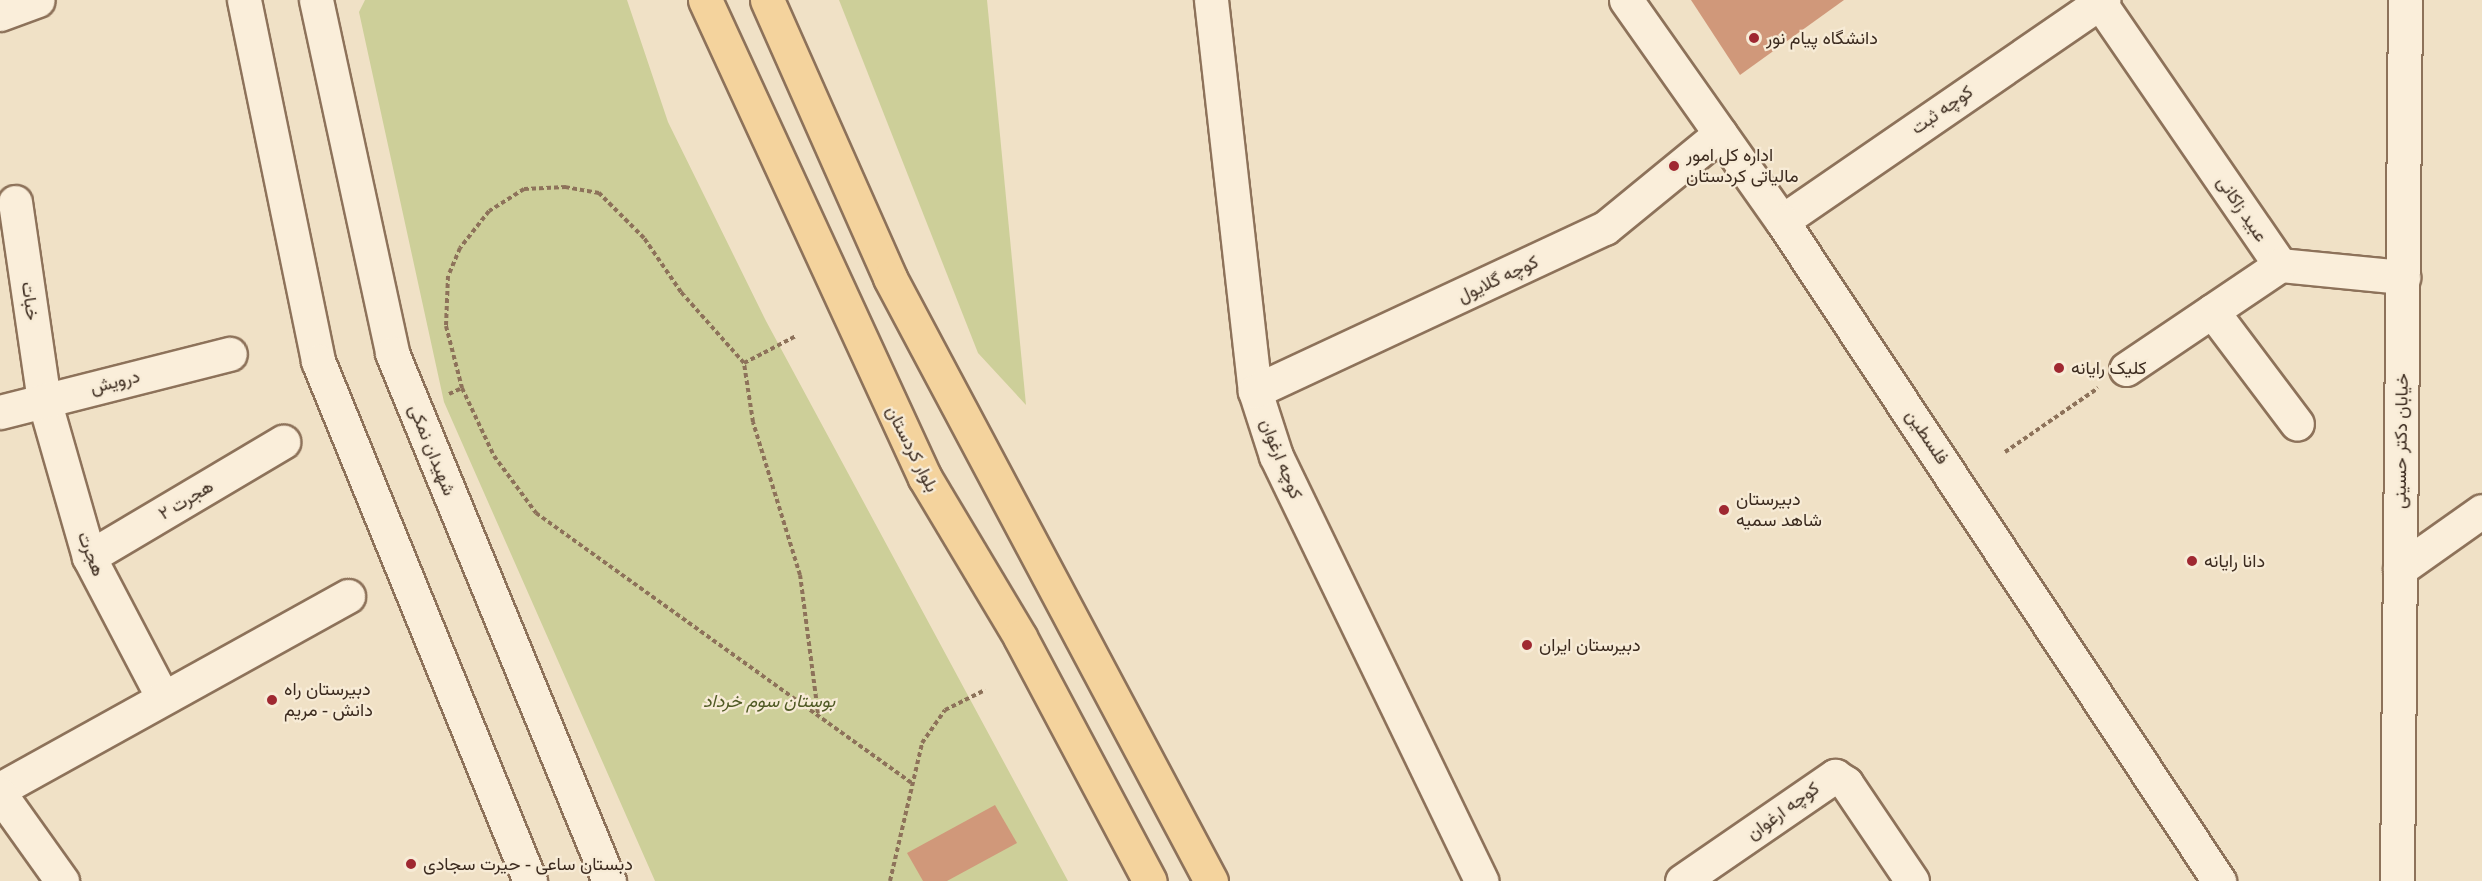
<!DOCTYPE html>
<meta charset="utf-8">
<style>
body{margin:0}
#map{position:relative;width:2482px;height:881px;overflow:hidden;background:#f0e1c6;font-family:"Times New Roman",Vazirmatn,serif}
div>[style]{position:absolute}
.green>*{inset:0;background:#cdcf99}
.building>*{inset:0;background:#d0987a}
.path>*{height:4px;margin-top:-2px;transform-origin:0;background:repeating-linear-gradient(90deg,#8d725a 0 4.5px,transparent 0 7.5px)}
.roads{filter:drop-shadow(2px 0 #8d725a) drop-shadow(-2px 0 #8d725a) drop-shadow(0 2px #8d725a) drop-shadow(0 -2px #8d725a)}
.minor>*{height:33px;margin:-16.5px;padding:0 16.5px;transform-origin:16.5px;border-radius:16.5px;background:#faeeda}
.tertiary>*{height:33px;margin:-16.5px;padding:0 16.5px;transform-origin:16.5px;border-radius:16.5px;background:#faeeda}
.secondary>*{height:33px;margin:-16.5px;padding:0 16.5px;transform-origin:16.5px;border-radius:16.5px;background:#faeeda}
.primary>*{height:33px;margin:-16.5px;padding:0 16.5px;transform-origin:16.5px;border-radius:16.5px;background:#f4d39d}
.dots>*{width:16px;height:16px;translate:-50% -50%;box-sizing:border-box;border:3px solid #f7ebd6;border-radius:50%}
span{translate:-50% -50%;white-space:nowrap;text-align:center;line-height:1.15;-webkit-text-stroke:4.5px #f7ebd6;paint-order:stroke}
.poi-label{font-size:18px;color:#3c2b1f}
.left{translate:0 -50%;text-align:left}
.street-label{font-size:18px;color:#3c2b1f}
.park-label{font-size:18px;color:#505a25;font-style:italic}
</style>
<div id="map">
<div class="green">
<div style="clip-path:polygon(365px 0,627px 0,668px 122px,766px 321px,1068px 881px,655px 881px,444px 402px,359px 12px)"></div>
<div style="clip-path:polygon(839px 0,987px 0,1026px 405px,978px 353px)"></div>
</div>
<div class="building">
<div style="clip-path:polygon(1691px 0,1844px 0,1740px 75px)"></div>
<div style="clip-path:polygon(995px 805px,1017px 843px,947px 881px,923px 881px,907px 853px)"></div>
</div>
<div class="path">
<div style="left:744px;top:363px;width:59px;rotate:-27.4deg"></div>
<div style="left:449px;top:394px;width:14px;rotate:-25deg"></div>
<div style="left:2005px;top:452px;width:113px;rotate:-34.5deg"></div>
<div style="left:818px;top:713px;width:139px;rotate:-97.4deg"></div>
<div style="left:800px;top:575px;width:160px;rotate:-107.1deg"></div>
<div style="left:753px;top:422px;width:60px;rotate:-98.7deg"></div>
<div style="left:744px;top:363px;width:95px;rotate:-131.6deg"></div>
<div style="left:681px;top:292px;width:65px;rotate:-124.4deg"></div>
<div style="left:644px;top:238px;width:64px;rotate:-135deg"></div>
<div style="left:599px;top:193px;width:34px;rotate:-170deg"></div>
<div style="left:566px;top:187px;width:42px;rotate:177.3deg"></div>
<div style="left:524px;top:189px;width:41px;rotate:147.8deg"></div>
<div style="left:489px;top:211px;width:47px;rotate:128.1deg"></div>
<div style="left:460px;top:248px;width:30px;rotate:113deg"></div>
<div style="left:448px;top:276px;width:50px;rotate:92.3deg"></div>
<div style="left:446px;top:326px;width:64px;rotate:75.5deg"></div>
<div style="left:462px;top:388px;width:75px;rotate:64.8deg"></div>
<div style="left:494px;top:456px;width:71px;rotate:53.6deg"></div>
<div style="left:536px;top:513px;width:462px;rotate:35.7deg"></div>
<div style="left:890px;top:881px;width:142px;rotate:-76.9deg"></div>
<div style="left:922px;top:743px;width:40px;rotate:-55.1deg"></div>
<div style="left:945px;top:710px;width:45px;rotate:-26.6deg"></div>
</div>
<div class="roads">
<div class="minor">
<div style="left:1211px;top:0;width:393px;rotate:83.6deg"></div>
<div style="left:1255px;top:391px;width:68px;rotate:72.1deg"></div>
<div style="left:1276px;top:456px;width:472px;rotate:64.2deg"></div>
<div style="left:2098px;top:0;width:321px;rotate:55.5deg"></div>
<div style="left:0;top:14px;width:40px;rotate:-20.2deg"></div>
<div style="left:15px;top:202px;width:200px;rotate:81.7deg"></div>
<div style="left:44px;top:400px;width:163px;rotate:74deg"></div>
<div style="left:89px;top:557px;width:159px;rotate:62.3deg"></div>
<div style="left:1782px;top:221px;width:390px;rotate:-34.5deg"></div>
<div style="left:2280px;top:265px;width:124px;rotate:5.6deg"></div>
<div style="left:2212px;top:311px;width:141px;rotate:53deg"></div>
<div style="left:2126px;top:369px;width:186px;rotate:-34deg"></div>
<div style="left:1255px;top:391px;width:386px;rotate:-25deg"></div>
<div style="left:1605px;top:228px;width:149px;rotate:-39.3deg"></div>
<div style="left:0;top:412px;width:237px;rotate:-14.2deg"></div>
<div style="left:89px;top:557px;width:226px;rotate:-30.7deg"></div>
<div style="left:2400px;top:569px;width:100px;rotate:-35.3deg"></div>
<div style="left:0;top:789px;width:398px;rotate:-29deg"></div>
<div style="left:0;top:794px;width:107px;rotate:54.5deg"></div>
<div style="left:1682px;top:881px;width:186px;rotate:-34.5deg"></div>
<div style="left:1835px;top:776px;width:13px;rotate:32deg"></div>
<div style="left:1846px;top:783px;width:118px;rotate:56deg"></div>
<div style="left:2397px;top:881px;width:881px;rotate:-89.48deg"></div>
</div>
<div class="tertiary">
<div style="left:1626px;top:0;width:271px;rotate:54.8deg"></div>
<div style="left:1782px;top:221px;width:792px;rotate:56.49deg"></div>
</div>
<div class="secondary">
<div style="left:244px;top:0;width:369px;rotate:78.4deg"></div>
<div style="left:318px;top:361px;width:562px;rotate:67.82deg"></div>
<div style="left:316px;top:0;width:361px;rotate:77.8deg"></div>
<div style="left:392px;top:353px;width:571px;rotate:67.66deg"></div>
</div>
<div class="primary">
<div style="left:705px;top:0;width:526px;rotate:65.29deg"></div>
<div style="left:925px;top:478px;width:185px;rotate:59.1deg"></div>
<div style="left:1020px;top:637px;width:276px;rotate:62deg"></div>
<div style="left:767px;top:0;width:304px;rotate:66.1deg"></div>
<div style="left:890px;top:278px;width:683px;rotate:61.97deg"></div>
</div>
</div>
<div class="dots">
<div style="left:1754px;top:38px;background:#9f2831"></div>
<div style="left:1674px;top:166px;background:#9f2831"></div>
<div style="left:2059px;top:368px;background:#9f2831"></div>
<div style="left:1724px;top:510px;background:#9f2831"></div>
<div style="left:2192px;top:561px;background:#9f2831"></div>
<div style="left:1527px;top:645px;background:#9f2831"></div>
<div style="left:272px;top:700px;background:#9f2831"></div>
<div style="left:411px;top:864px;background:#9f2831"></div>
</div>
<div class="poi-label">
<span class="left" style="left:1766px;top:38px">دانشگاه پیام نور</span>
<span class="left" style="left:1686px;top:166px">اداره کل امور<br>مالیاتی کردستان</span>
<span class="left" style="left:2071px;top:368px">کلیک رایانه</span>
<span class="left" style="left:1736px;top:510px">دبیرستان<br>شاهد سمیه</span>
<span class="left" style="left:2204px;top:561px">دانا رایانه</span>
<span class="left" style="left:1539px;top:645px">دبیرستان ایران</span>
<span class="left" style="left:284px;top:700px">دبیرستان راه<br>دانش - مریم</span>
<span class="left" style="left:423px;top:864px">دبستان ساعی - حیرت سجادی</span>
</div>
<div class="street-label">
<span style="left:1942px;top:110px;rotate:-35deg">کوچه ثبت</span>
<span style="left:2242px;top:209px;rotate:56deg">عبید زاکانی</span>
<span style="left:1498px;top:279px;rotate:-25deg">کوچه گلایول</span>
<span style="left:30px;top:301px;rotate:82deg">خبات</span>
<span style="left:115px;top:382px;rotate:-14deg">درویش</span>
<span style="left:1927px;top:437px;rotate:56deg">فلسطین</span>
<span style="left:2401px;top:441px;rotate:-89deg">خیابان دکتر حسینی</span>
<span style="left:912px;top:449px;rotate:63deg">بلوار کردستان</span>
<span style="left:432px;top:450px;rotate:68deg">شهیدان نمکی</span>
<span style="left:1281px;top:459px;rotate:68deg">کوچه ارغوان</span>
<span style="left:186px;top:500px;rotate:-31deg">هجرت ۲</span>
<span style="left:91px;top:554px;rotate:69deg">هجرت</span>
<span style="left:1783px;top:811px;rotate:-36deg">کوچه ارغوان</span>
</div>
<div class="park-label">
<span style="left:769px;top:701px">بوستان سوم خرداد</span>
</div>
</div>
